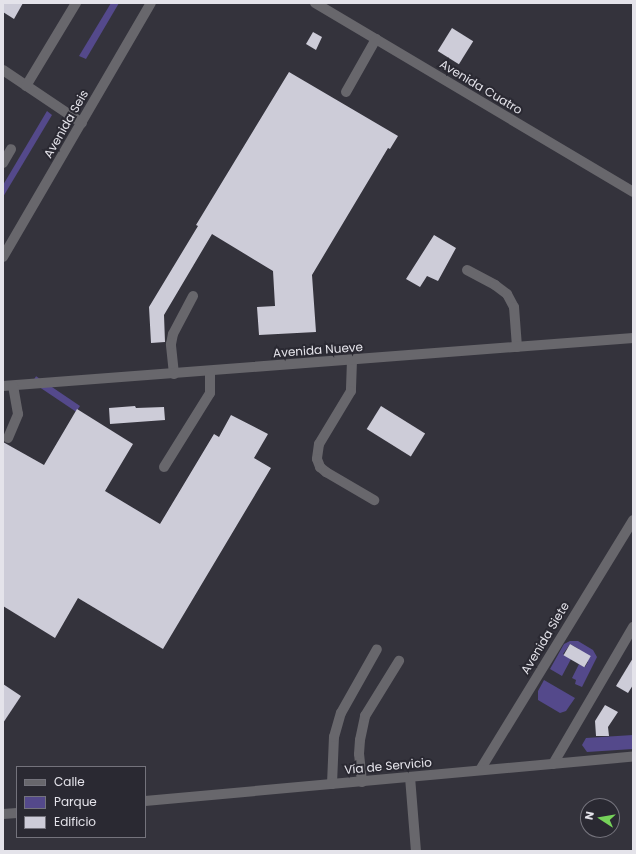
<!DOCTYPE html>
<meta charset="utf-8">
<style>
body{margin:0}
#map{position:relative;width:636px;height:854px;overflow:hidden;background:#34333c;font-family:Poppins,sans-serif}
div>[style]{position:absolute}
.green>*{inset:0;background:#54498b;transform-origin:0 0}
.building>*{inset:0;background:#cdccd8;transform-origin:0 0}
.minor>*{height:10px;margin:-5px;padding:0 5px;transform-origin:5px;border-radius:5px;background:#68676c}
span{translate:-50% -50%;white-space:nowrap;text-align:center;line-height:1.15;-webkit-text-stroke:4px #2a2932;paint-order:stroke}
.street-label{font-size:12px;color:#e4e3ea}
.frame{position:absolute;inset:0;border:4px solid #e4e3ea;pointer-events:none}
.legend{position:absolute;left:16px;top:766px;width:130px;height:72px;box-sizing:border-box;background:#2a2932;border:1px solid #74737c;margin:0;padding:5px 7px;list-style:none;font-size:12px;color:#e4e3ea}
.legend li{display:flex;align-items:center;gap:8px;height:20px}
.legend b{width:20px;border:1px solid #74737c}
.north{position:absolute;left:580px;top:798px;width:40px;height:40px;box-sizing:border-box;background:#2a2932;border:1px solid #74737c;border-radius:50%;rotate:282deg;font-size:11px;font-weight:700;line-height:16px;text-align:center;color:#e4e3ea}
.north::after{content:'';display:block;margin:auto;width:14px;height:18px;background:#76d25a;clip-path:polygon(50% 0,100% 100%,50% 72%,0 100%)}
</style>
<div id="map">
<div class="green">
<div style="clip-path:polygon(111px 3px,119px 3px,86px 59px,79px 56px)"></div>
<div style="clip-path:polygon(47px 111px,52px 115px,3px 197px,3px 185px)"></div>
<div style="left:80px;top:406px;width:7px;height:53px;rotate:124deg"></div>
<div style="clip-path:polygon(570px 641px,578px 641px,593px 650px,597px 657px,582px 687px,575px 684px,576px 680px,572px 678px,579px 664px,585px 667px,588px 662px,577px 656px,579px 649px,570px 644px,563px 654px,571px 659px,562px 676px,550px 669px,564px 644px)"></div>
<div style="clip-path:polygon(544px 680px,575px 698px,566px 711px,560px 713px,538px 700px,538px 691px)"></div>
<div style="clip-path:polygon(633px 735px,633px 749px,587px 752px,582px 745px,586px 738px)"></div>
</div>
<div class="building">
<div style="clip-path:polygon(3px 3px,23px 3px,14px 19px,3px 12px)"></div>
<div style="left:452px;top:28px;width:25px;height:27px;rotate:32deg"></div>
<div style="clip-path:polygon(313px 32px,322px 37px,316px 50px,306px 44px)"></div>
<div style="clip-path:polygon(289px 72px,398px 136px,390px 149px,388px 148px,312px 275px,316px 332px,259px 335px,257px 307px,275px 306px,273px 271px,212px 234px,164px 315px,165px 342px,151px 343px,149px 307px,198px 226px,196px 225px)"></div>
<div style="clip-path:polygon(434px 235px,456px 248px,438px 281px,427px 276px,420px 287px,406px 279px)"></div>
<div style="clip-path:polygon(135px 406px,136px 408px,164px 407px,165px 420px,110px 424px,109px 408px)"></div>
<div style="left:381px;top:406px;width:52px;height:27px;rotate:32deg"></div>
<div style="clip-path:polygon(77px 409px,133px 444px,105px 491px,160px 524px,214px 434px,219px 437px,231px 415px,268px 434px,254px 458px,271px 468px,163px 649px,78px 598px,55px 638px,3px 606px,3px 442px,44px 465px)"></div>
<div style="left:570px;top:644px;width:24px;height:13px;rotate:30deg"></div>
<div style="clip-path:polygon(633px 658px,633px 685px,628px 693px,616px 686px)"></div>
<div style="clip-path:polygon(3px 684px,21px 696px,3px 723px)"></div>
<div style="clip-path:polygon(605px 705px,618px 712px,608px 727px,609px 736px,596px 736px,595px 721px)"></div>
</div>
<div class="minor">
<div style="left:315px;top:3px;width:370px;rotate:30.7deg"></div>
<div style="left:3px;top:70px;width:95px;rotate:33.9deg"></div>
<div style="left:26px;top:86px;width:97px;rotate:-58.9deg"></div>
<div style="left:346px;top:92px;width:61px;rotate:-60.5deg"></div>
<div style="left:3px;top:163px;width:16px;rotate:-60deg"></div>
<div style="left:3px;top:257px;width:294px;rotate:-59.8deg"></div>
<div style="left:467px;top:270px;width:32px;rotate:28deg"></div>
<div style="left:495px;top:285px;width:15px;rotate:37deg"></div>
<div style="left:507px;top:294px;width:15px;rotate:62deg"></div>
<div style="left:514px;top:307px;width:40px;rotate:85.7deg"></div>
<div style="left:352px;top:360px;width:31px;rotate:92deg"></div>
<div style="left:351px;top:391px;width:62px;rotate:121.1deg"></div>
<div style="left:319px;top:444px;width:15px;rotate:98deg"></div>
<div style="left:317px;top:459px;width:9px;rotate:69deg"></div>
<div style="left:320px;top:467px;width:8px;rotate:40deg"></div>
<div style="left:326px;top:472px;width:56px;rotate:30.3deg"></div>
<div style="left:174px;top:374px;width:30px;rotate:-96deg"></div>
<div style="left:171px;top:344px;width:10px;rotate:-79deg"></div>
<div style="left:173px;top:334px;width:43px;rotate:-62.2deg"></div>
<div style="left:3px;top:386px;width:632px;rotate:-4.36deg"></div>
<div style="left:8px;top:438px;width:26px;rotate:-67deg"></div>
<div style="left:18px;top:414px;width:28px;rotate:-100deg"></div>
<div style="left:164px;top:467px;width:87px;rotate:-58.1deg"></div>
<div style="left:210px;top:393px;width:22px;rotate:-90deg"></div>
<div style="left:553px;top:764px;width:159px;rotate:-59.7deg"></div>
<div style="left:480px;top:770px;width:293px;rotate:-58.5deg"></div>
<div style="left:410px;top:777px;width:74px;rotate:85.4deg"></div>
<div style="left:362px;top:782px;width:28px;rotate:-96deg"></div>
<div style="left:359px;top:754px;width:14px;rotate:-86deg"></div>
<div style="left:360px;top:740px;width:25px;rotate:-78deg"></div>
<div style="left:365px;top:716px;width:65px;rotate:-58.3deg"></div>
<div style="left:332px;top:784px;width:47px;rotate:-87.6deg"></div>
<div style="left:334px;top:737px;width:25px;rotate:-74deg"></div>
<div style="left:341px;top:713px;width:73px;rotate:-60.6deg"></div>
<div style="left:145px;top:801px;width:490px;rotate:-5.2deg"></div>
<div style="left:3px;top:814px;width:14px;rotate:-4deg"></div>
</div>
<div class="street-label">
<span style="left:481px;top:87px;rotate:31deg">Avenida Cuatro</span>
<span style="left:66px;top:124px;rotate:-60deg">Avenida Seis</span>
<span style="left:318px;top:350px;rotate:-4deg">Avenida Nueve</span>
<span style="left:545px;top:638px;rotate:-59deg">Avenida Siete</span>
<span style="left:388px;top:766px;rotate:-5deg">Vía de Servicio</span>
</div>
<div class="frame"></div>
<ul class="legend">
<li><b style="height:5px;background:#68676c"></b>Calle</li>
<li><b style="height:11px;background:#54498b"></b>Parque</li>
<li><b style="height:11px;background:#cdccd8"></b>Edificio</li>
</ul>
<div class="north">N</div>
</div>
